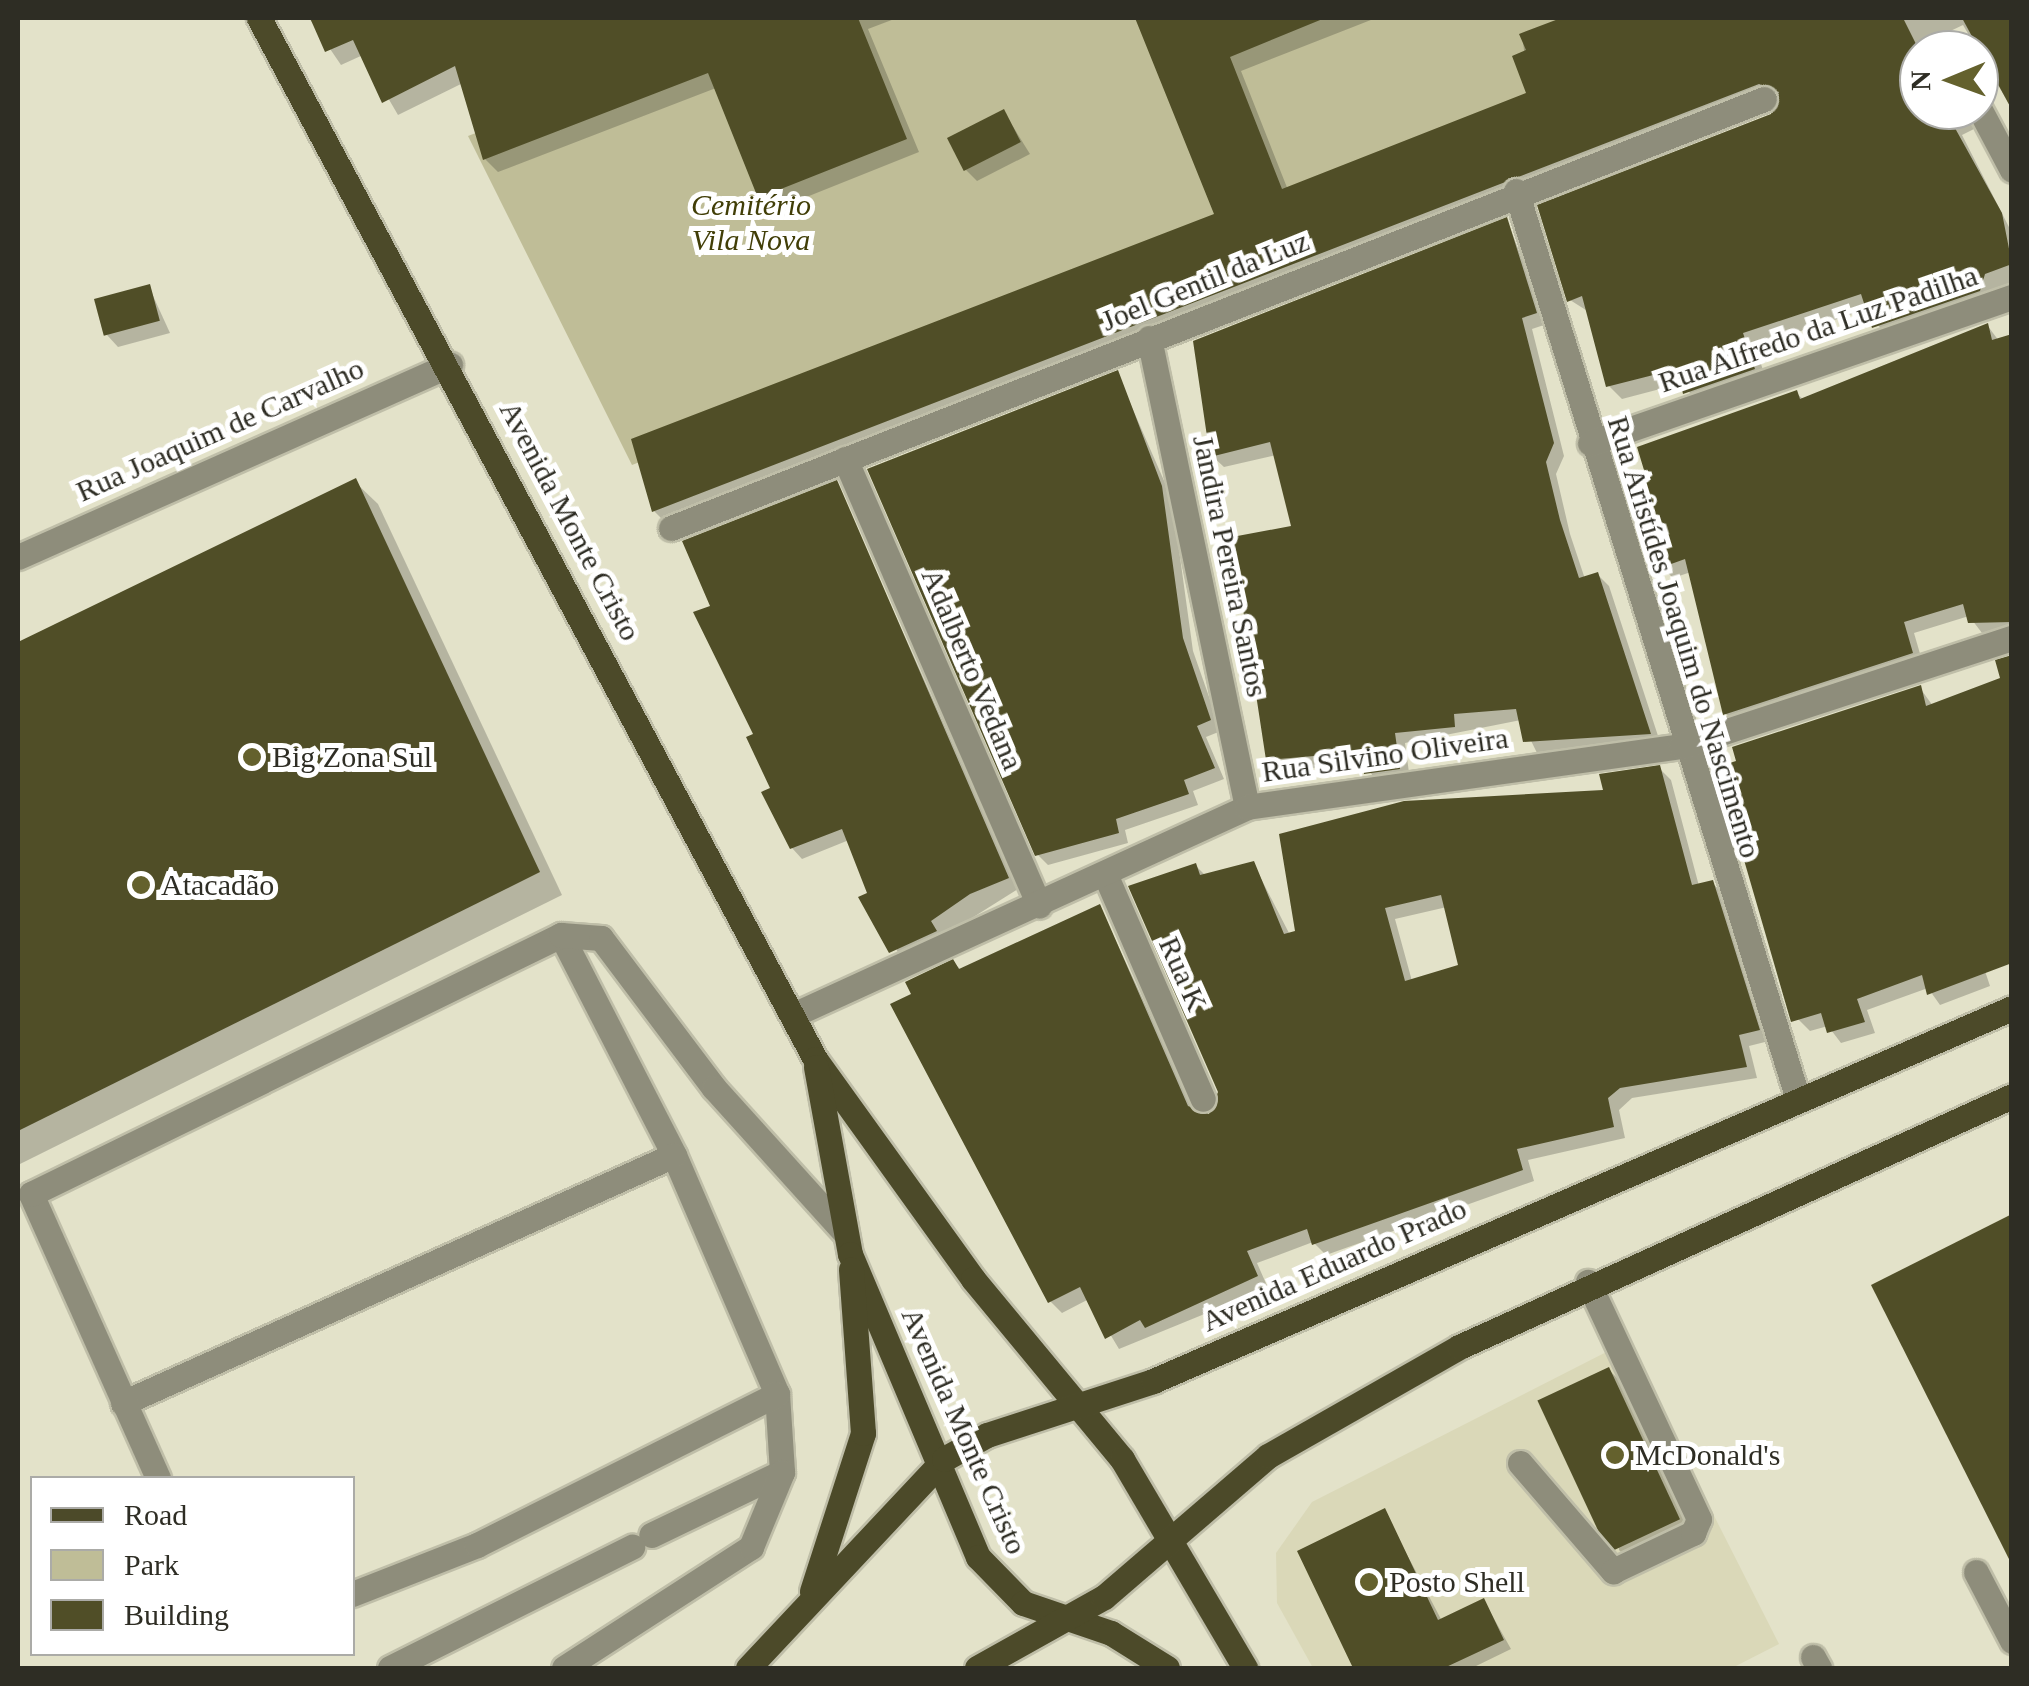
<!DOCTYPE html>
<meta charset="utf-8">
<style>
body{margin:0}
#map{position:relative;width:2029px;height:1686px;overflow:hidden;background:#e3e2c9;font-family:"Times New Roman",serif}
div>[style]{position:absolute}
.built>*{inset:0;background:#dad8b8}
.green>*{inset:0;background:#bfbd97}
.shadow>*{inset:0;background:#0003}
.building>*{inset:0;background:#504e27;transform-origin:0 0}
.roads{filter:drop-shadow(2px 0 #bfbea8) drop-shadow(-2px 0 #bfbea8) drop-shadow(0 2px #bfbea8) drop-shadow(0 -2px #bfbea8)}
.minor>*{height:25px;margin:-12.5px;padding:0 12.5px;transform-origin:12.5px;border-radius:12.5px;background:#8e8d7b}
.major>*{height:25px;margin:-12.5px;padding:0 12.5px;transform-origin:12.5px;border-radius:12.5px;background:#4c4a29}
.dots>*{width:28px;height:28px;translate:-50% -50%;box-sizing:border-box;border:5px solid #fff;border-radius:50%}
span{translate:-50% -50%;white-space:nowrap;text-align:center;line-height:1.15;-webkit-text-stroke:10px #fff;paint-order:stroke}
.park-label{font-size:30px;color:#413e07;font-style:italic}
.street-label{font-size:30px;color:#2e2d24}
.poi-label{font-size:30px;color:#2e2d24}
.left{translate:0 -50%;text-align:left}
.frame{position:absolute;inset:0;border:20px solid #2e2d24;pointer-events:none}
.legend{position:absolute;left:30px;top:1476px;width:325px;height:180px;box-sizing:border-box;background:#fff;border:2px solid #ababa7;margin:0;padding:12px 18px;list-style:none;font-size:30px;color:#2e2d24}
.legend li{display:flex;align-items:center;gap:20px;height:50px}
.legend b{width:50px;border:2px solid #ababa7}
.north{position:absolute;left:1899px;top:30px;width:100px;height:100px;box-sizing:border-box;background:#fff;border:2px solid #ababa7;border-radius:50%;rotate:269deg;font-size:28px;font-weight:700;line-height:40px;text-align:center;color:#2e2d24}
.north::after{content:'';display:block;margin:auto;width:35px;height:45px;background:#64612d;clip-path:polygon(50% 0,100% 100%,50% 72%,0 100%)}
</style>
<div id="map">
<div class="built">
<div style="clip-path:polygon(1626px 1342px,1779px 1644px,1732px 1668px,1313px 1668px,1277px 1603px,1276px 1553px,1312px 1502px)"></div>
</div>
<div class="green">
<div style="clip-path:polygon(773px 18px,1768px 18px,1770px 22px,632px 465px,468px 136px)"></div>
</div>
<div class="shadow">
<div style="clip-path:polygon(309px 18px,897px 18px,868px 29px,919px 152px,774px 210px,716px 88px,498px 172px,485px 159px,463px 83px,398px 115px,363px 55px,341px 65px)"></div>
<div style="clip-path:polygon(1138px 18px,1376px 18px,1241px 71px,1288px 190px,1530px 95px,1522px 35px,1567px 18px,2012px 18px,2012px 109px,1963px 25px,1940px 36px,1946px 50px,1919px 50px,1919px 110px,1969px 110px,1976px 128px,1962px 135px,2012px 233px,2012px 282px,1993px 304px,1888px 340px,1868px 309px,1755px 346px,1767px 382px,1699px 406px,1683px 383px,1622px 399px,1608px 385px,1589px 312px,1570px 300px,1773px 116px,1774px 96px,668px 525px,654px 511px,1218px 215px)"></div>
<div style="clip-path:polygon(1004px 112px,1030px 154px,977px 181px,966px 170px)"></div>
<div style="clip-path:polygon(1507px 220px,1547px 324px,1532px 329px,1564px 456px,1556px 474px,1570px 534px,1585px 579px,1598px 575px,1609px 586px,1661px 745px,1537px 753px,1521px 720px,1405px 743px,1410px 780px,1378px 785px,1365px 763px,1280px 771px,1269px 759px,1294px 528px,1276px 455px,1224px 467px,1212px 456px)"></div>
<div style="clip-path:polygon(149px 287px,170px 333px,118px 347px,107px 335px)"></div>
<div style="clip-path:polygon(1987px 325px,1999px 341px,2012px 336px,2012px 633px,1982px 633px,1969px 616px,1914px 633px,1923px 664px,1737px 725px,1726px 714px,1691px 572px,1673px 578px,1662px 567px,1796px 393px,1804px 400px)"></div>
<div style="clip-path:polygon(1117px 373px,1172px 499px,1193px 651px,1221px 731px,1206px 737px,1224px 779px,1193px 791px,1198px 805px,1125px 830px,1128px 843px,1048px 865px,1037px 854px)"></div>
<div style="clip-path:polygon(355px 482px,378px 504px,562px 895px,18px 1165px,18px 645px)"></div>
<div style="clip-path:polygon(836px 483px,1018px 889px,902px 962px,849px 840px,802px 859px,792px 848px,714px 608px)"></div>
<div style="clip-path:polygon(2003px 680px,1980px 956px,1990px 986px,1940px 1005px,1928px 988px,1867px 1010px,1875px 1033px,1841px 1043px,1828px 1026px,1810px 1031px,1798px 1019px,1920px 688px,1933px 706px)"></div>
<div style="clip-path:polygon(evenodd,1659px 768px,1671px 780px,1699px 886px,1712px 883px,1724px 894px,1769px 1041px,1749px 1046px,1757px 1078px,1632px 1098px,1619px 1110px,1625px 1138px,1528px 1160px,1534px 1181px,1326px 1255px,1313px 1242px,1257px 1263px,1268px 1288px,1119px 1349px,1089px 1299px,1062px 1313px,1050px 1301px,915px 995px,953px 962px,961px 970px,1100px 907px,1195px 1111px,1210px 1117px,1221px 1092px,1196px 866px,1206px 876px,1253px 863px,1290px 935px,1659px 768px,1447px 907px,1461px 967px,1412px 981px,1395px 919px,1447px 907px)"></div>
<div style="clip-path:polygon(1609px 1370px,1632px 1393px,1702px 1543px,1642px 1573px,1619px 1550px)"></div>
<div style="clip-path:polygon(1384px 1511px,1442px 1621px,1484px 1601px,1511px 1649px,1472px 1668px,1356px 1668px,1300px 1552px)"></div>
</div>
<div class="building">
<div style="clip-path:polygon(310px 18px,858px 18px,907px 139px,758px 198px,708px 73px,483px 160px,455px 66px,382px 103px,353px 40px,325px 52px)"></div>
<div style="clip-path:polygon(1135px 18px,1325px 18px,1230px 57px,1282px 189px,1526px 93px,1512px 56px,1526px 50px,1519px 34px,1561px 18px,1903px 18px,1919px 50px,1919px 110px,1945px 110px,2002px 213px,2012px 264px,1985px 274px,1980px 291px,1872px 328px,1861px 294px,1743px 333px,1755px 369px,1683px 394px,1677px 369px,1606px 387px,1582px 296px,1567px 302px,1537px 205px,1771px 114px,1779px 92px,1759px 84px,652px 512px,631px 439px,1214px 214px)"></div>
<div style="clip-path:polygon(1962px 18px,2012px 18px,2012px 110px)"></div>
<div style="left:1004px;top:109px;width:37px;height:64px;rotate:63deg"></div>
<div style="clip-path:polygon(1507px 217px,1537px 313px,1522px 318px,1554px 443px,1546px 462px,1560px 520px,1579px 578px,1598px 572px,1651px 734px,1523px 742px,1516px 709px,1454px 714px,1455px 727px,1395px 733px,1400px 769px,1364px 774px,1361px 752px,1266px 760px,1232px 537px,1291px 526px,1270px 442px,1210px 457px,1193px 341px)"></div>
<div style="left:150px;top:284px;width:38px;height:58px;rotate:75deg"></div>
<div style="clip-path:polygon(1988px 323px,1992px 340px,2012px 334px,2012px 622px,1968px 623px,1963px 604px,1904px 622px,1913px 653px,1723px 715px,1685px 559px,1660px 568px,1640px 513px,1634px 495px,1647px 480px,1637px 447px,1797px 390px,1800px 399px)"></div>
<div style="clip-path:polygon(1118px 370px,1162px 486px,1183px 638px,1211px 720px,1197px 726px,1215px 768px,1184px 780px,1189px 794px,1116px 819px,1119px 833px,1035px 856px,867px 469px)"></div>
<div style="clip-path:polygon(356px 478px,540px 872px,18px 1131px,18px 642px)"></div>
<div style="clip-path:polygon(837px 480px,1009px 878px,970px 894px,931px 921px,937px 931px,889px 953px,858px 897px,867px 893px,842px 829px,790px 849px,761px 792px,770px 788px,746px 737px,753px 734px,693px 612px,710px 606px,682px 541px)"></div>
<div style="clip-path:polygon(2012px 655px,2012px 963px,1927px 995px,1922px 975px,1857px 999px,1865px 1022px,1827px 1033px,1821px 1013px,1791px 1022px,1717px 767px,1736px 761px,1732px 747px,1921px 685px,1926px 706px,2000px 678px,1995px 660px)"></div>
<div style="clip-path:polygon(evenodd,1660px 765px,1692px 885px,1713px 880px,1760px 1030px,1739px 1035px,1747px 1067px,1620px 1088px,1608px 1098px,1614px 1127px,1517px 1149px,1523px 1170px,1312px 1245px,1307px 1229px,1247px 1251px,1258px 1276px,1145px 1328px,1140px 1320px,1105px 1339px,1080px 1287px,1048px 1303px,890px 1004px,911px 994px,905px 982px,953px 959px,959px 969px,1100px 904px,1188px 1106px,1209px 1114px,1218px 1092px,1128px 886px,1196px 863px,1200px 875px,1254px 861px,1284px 934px,1295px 931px,1279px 834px,1404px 801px,1603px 790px,1599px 774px,1660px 765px,1441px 895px,1458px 965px,1405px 981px,1385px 908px,1441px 895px)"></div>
<div style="clip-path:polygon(2012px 1214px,2012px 1565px,1871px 1285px)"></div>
<div style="left:1609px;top:1367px;width:168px;height:79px;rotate:65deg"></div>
<div style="clip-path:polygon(1385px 1508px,1438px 1620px,1484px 1598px,1504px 1640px,1444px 1668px,1353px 1668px,1297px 1551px)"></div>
</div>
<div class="roads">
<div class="minor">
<div style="left:1979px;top:108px;width:70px;rotate:62deg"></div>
<div style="left:1516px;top:191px;width:951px;rotate:72.75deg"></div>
<div style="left:1149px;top:338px;width:479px;rotate:78.2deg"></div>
<div style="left:1590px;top:443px;width:447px;rotate:-19.1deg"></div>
<div style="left:845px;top:459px;width:487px;rotate:66.5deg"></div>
<div style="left:671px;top:528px;width:1174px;rotate:-21.43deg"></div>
<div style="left:18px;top:557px;width:473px;rotate:-24deg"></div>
<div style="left:1105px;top:874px;width:245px;rotate:66.5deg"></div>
<div style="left:561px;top:935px;width:247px;rotate:62.8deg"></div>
<div style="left:674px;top:1155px;width:260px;rotate:66.7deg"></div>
<div style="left:777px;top:1394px;width:78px;rotate:86.3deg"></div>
<div style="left:782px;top:1472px;width:145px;rotate:154.3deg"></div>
<div style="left:793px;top:1015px;width:499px;rotate:-24.6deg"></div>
<div style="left:1247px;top:807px;width:438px;rotate:-8deg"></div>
<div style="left:1681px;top:746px;width:348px;rotate:-18.1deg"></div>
<div style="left:123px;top:1403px;width:604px;rotate:-24.23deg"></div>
<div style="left:1520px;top:1463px;width:143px;rotate:49.3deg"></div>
<div style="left:1613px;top:1571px;width:89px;rotate:-25.4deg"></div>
<div style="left:1693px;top:1533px;width:15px;rotate:-67deg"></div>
<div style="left:1699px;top:1519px;width:262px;rotate:-115.1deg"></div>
<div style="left:158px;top:1478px;width:311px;rotate:-114.1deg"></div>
<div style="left:31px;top:1194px;width:590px;rotate:-26.04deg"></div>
<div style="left:561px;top:935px;width:40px;rotate:4.3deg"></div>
<div style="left:601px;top:938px;width:188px;rotate:53deg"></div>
<div style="left:714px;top:1088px;width:193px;rotate:47.9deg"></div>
<div style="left:1976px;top:1572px;width:78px;rotate:62.4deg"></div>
<div style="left:352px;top:1594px;width:134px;rotate:-21.4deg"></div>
<div style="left:477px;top:1545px;width:336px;rotate:-26.7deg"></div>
<div style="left:1813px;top:1657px;width:13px;rotate:61deg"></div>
<div style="left:390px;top:1668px;width:271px;rotate:-26.6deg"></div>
<div style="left:564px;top:1668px;width:223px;rotate:-32.9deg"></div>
<div style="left:751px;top:1547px;width:81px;rotate:-67.5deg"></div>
</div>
<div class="major">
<div style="left:259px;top:18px;width:1180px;rotate:61.89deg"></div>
<div style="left:815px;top:1059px;width:271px;rotate:54.3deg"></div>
<div style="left:973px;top:1279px;width:234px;rotate:50.4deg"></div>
<div style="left:1122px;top:1459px;width:243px;rotate:59.5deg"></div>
<div style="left:816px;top:1067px;width:190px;rotate:79.7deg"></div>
<div style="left:850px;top:1254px;width:329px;rotate:67.1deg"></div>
<div style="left:978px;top:1557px;width:64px;rotate:45.6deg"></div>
<div style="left:1023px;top:1603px;width:93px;rotate:18.8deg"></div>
<div style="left:1111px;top:1633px;width:66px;rotate:32deg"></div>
<div style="left:812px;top:1591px;width:166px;rotate:-72.1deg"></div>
<div style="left:863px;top:1433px;width:164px;rotate:-94.2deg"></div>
<div style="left:748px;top:1668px;width:287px;rotate:-46.8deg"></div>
<div style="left:944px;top:1459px;width:49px;rotate:-29.2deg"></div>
<div style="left:987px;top:1435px;width:175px;rotate:-18deg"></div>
<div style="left:1153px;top:1381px;width:936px;rotate:-23.47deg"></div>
<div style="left:977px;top:1668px;width:145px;rotate:-29.2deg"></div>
<div style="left:1104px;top:1597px;width:216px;rotate:-40.7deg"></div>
<div style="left:1268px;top:1456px;width:220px;rotate:-29.7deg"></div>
<div style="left:1459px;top:1347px;width:607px;rotate:-24.41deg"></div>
</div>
</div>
<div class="dots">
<div style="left:252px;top:757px;background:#64612d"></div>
<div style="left:141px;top:885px;background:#64612d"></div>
<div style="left:1615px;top:1455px;background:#64612d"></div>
<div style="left:1369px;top:1582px;background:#64612d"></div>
</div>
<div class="park-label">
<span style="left:751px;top:222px">Cemitério<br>Vila Nova</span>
</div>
<div class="street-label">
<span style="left:1205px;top:281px;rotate:-22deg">Joel Gentil da Luz</span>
<span style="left:1818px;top:329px;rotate:-19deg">Rua Alfredo da Luz Padilha</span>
<span style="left:220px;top:430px;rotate:-24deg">Rua Joaquim de Carvalho</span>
<span style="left:570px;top:521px;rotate:62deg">Avenida Monte Cristo</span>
<span style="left:1230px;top:566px;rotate:78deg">Jandira Pereira Santos</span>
<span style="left:1684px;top:637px;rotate:73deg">Rua Aristídes Joaquim do Nascimento</span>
<span style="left:972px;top:669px;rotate:67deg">Adalberto Vedana</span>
<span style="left:1385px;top:755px;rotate:-8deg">Rua Silvino Oliveira</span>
<span style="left:1183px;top:974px;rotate:66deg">Rua K</span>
<span style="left:1334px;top:1265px;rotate:-24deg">Avenida Eduardo Prado</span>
<span style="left:964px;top:1431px;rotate:66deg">Avenida Monte Cristo</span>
</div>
<div class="poi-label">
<span class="left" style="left:272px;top:757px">Big Zona Sul</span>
<span class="left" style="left:161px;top:885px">Atacadão</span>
<span class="left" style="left:1635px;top:1455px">McDonald's</span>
<span class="left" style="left:1389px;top:1582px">Posto Shell</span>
</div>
<div class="frame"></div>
<ul class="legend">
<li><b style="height:12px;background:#4c4a29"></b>Road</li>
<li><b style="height:28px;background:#bfbd97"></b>Park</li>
<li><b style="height:28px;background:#504e27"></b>Building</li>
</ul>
<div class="north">N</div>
</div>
